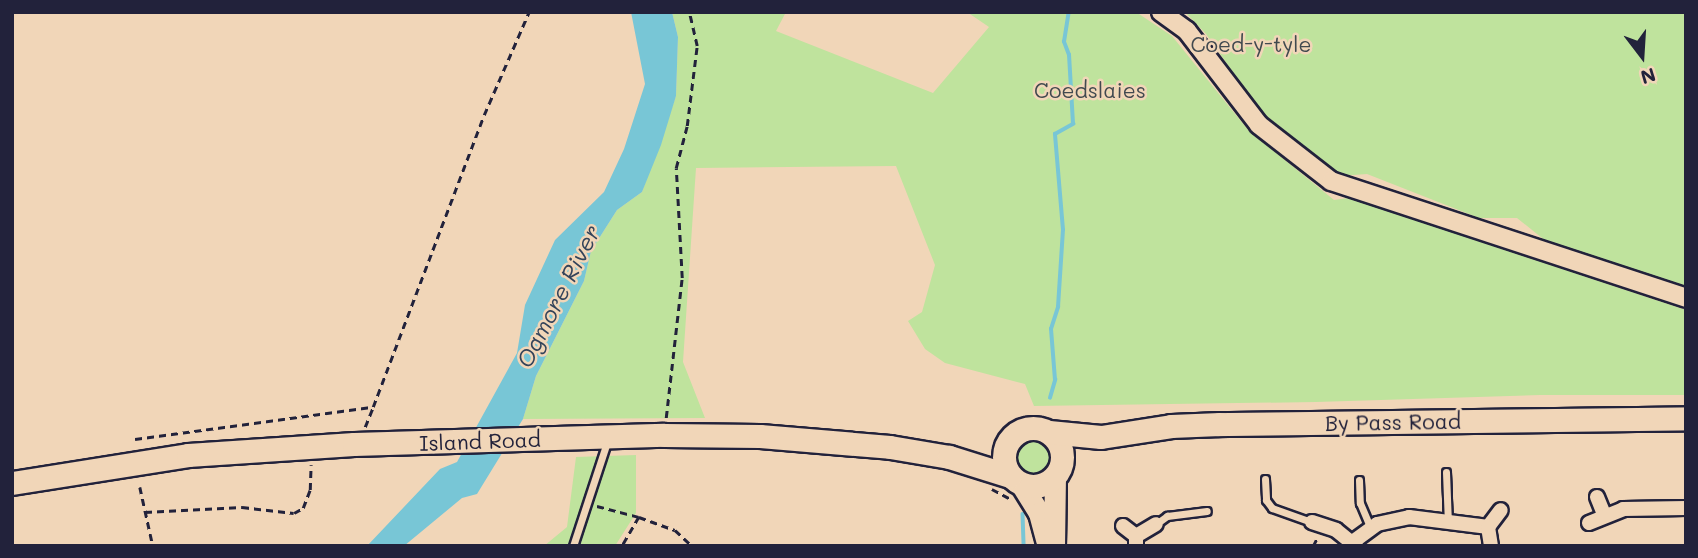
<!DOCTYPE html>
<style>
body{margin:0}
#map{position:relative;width:1698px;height:558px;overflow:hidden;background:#f1d6b8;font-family:Mali,sans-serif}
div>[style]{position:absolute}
.green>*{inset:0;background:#bfe39d}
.round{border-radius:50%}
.water>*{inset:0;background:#78c6d6}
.stream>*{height:3.5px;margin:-1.75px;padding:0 1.75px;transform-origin:1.75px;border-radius:1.75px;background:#78c6d6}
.path>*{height:2.5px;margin-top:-1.25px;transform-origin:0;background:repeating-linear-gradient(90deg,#22223b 0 7px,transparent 0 12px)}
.roads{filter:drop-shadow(2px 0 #22223b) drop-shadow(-2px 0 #22223b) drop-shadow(0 2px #22223b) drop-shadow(0 -2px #22223b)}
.service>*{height:7px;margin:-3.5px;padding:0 3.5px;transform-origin:3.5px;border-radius:3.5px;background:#f1d6b8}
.minor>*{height:14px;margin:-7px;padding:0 7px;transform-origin:7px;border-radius:7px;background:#f1d6b8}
.tertiary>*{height:18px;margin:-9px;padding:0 9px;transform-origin:9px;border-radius:9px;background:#f1d6b8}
.secondary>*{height:21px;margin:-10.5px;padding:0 10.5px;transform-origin:10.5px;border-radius:10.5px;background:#f1d6b8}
.primary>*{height:23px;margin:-11.5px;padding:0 11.5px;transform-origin:11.5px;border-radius:11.5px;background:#f1d6b8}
.primary>.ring{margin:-11.5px;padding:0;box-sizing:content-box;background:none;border:23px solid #f1d6b8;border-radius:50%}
span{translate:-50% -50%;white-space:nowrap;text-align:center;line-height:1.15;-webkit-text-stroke:5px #f1d6b8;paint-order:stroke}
.park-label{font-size:21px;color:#41494f}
.street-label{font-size:21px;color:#22223b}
.water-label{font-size:23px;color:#33435a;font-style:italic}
.frame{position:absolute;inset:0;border:14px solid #22223b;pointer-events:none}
.north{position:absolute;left:1607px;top:21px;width:70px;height:70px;-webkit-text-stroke:5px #f1d6b8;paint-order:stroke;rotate:163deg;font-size:19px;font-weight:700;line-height:28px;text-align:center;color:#22223b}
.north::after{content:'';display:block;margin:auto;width:24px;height:32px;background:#22223b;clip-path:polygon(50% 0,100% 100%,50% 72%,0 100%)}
</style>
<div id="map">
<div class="green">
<div style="clip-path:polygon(672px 12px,786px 12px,776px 31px,933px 93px,989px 27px,967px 12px,1136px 12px,1172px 36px,1249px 131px,1334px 200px,1348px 198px,1686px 310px,1686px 395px,1540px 395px,1316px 402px,1034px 406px,1025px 384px,945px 363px,925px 349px,908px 321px,922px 312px,935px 265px,896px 166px,696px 168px,683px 362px,705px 418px,523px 419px,536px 376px,584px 281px,591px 251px,617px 210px,642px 192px,676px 96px,678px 37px)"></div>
<div style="clip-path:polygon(1185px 12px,1686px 12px,1686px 286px,1547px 242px,1517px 218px,1479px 218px,1367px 174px,1340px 176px,1265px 118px,1206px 34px)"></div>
<div class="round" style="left:1012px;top:438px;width:40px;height:40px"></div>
<div style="clip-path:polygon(636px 455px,636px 513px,615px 546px,544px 546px,567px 527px,576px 457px)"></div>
</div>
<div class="water">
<div style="clip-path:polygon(631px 12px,672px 12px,678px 37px,676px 96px,661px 145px,642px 192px,617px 210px,591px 251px,584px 281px,536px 376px,523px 419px,477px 494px,462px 498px,404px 546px,367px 546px,440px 469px,457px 462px,517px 353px,525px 305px,555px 240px,604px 192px,624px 149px,645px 84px)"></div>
</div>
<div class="stream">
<div style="left:1050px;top:398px;width:19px;rotate:-74deg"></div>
<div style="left:1055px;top:380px;width:51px;rotate:-94.5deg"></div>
<div style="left:1051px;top:329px;width:23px;rotate:-72deg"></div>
<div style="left:1058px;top:307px;width:77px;rotate:-86.3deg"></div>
<div style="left:1063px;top:230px;width:96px;rotate:-94.8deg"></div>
<div style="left:1055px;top:134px;width:21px;rotate:-29deg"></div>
<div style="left:1073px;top:124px;width:69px;rotate:-93.3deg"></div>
<div style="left:1069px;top:55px;width:14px;rotate:-111deg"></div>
<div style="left:1064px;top:42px;width:30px;rotate:-81deg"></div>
<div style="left:1023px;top:514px;width:32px;rotate:88deg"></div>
</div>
<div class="path">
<div style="left:666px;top:418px;width:141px;rotate:-83.5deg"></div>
<div style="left:682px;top:278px;width:110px;rotate:-93.1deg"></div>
<div style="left:676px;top:168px;width:43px;rotate:-75.3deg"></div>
<div style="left:687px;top:126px;width:81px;rotate:-82.9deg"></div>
<div style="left:697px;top:46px;width:35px;rotate:-103deg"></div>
<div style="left:365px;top:427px;width:22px;rotate:-68deg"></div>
<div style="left:135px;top:439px;width:240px;rotate:-7.7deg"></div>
<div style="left:373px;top:407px;width:312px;rotate:-69.2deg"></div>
<div style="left:484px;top:115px;width:112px;rotate:-66.4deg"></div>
<div style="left:140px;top:487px;width:60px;rotate:77.6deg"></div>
<div style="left:992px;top:489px;width:21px;rotate:28deg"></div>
<div style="left:597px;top:506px;width:43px;rotate:14.7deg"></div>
<div style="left:639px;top:517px;width:34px;rotate:120deg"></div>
<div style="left:145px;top:512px;width:97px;rotate:-3deg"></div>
<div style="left:242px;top:507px;width:52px;rotate:6.6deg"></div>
<div style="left:294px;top:513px;width:10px;rotate:-29deg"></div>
<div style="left:303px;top:508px;width:19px;rotate:-69deg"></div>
<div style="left:310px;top:490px;width:25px;rotate:-88deg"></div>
<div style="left:639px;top:517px;width:38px;rotate:20deg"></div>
<div style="left:675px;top:530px;width:23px;rotate:43deg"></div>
<div style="left:1313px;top:546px;width:11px;rotate:-63deg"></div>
</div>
<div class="roads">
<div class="service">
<div style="left:1446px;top:472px;width:51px;rotate:87.8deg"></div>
<div style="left:1265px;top:479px;width:21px;rotate:87deg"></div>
<div style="left:1266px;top:500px;width:10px;rotate:53deg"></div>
<div style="left:1272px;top:508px;width:41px;rotate:19.7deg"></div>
<div style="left:1359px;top:480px;width:23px;rotate:88deg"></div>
<div style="left:1360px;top:503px;width:28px;rotate:67deg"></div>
<div style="left:1156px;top:524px;width:14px;rotate:-36deg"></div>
<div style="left:1167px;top:516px;width:40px;rotate:-7.1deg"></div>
<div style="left:573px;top:546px;width:109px;rotate:-71.9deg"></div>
</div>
<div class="minor">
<div style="left:1597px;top:497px;width:18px;rotate:68deg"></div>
<div style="left:1312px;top:522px;width:25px;rotate:18deg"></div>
<div style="left:1336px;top:530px;width:26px;rotate:39deg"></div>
<div style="left:1589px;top:523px;width:37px;rotate:-22deg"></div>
<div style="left:1623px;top:509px;width:63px;rotate:-0.9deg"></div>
<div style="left:1123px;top:526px;width:16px;rotate:38deg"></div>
<div style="left:1488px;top:527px;width:21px;rotate:-53deg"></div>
<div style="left:1354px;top:541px;width:29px;rotate:-36deg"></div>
<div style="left:1377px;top:524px;width:33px;rotate:-12deg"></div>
<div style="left:1409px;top:517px;width:80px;rotate:7.2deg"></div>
<div style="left:1488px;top:527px;width:19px;rotate:81deg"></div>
<div style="left:1136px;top:546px;width:10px;rotate:-90deg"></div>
<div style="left:1136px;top:536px;width:23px;rotate:-31deg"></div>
</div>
<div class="tertiary">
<div style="left:1161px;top:12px;width:32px;rotate:36deg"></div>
<div style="left:1187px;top:31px;width:118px;rotate:52.5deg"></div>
<div style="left:1259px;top:125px;width:91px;rotate:37.9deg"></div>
<div style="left:1331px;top:181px;width:374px;rotate:18.2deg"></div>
</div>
<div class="secondary">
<div style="left:1021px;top:484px;width:34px;rotate:58deg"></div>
<div style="left:1039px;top:513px;width:28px;rotate:75deg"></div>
<div style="left:1054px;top:546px;width:69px;rotate:-89.2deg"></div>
</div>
<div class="primary">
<div class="ring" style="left:1004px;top:428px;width:35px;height:35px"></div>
<div style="left:1049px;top:432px;width:52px;rotate:5.5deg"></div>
<div style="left:1101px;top:437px;width:71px;rotate:-8.9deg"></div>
<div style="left:1171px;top:426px;width:49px;rotate:-2.3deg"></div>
<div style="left:1220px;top:424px;width:466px;rotate:-0.7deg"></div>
<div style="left:12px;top:483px;width:178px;rotate:-9deg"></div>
<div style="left:188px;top:455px;width:166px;rotate:-3.8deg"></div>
<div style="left:354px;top:444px;width:310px;rotate:-1.7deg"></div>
<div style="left:664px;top:435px;width:96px;rotate:0.6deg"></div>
<div style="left:760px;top:436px;width:130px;rotate:4.8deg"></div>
<div style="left:890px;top:447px;width:60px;rotate:9.6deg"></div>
<div style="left:949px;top:457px;width:64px;rotate:17.3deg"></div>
</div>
</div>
<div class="park-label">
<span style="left:1251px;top:44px">Coed-y-tyle</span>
<span style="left:1090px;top:90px">Coedslaies</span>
</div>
<div class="street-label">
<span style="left:1393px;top:422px;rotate:-1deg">By Pass Road</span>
<span style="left:480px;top:441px;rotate:-2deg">Island Road</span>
</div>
<div class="water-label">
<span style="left:558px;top:296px;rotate:-63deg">Ogmore River</span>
</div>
<div class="frame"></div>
<div class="north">N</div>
</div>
